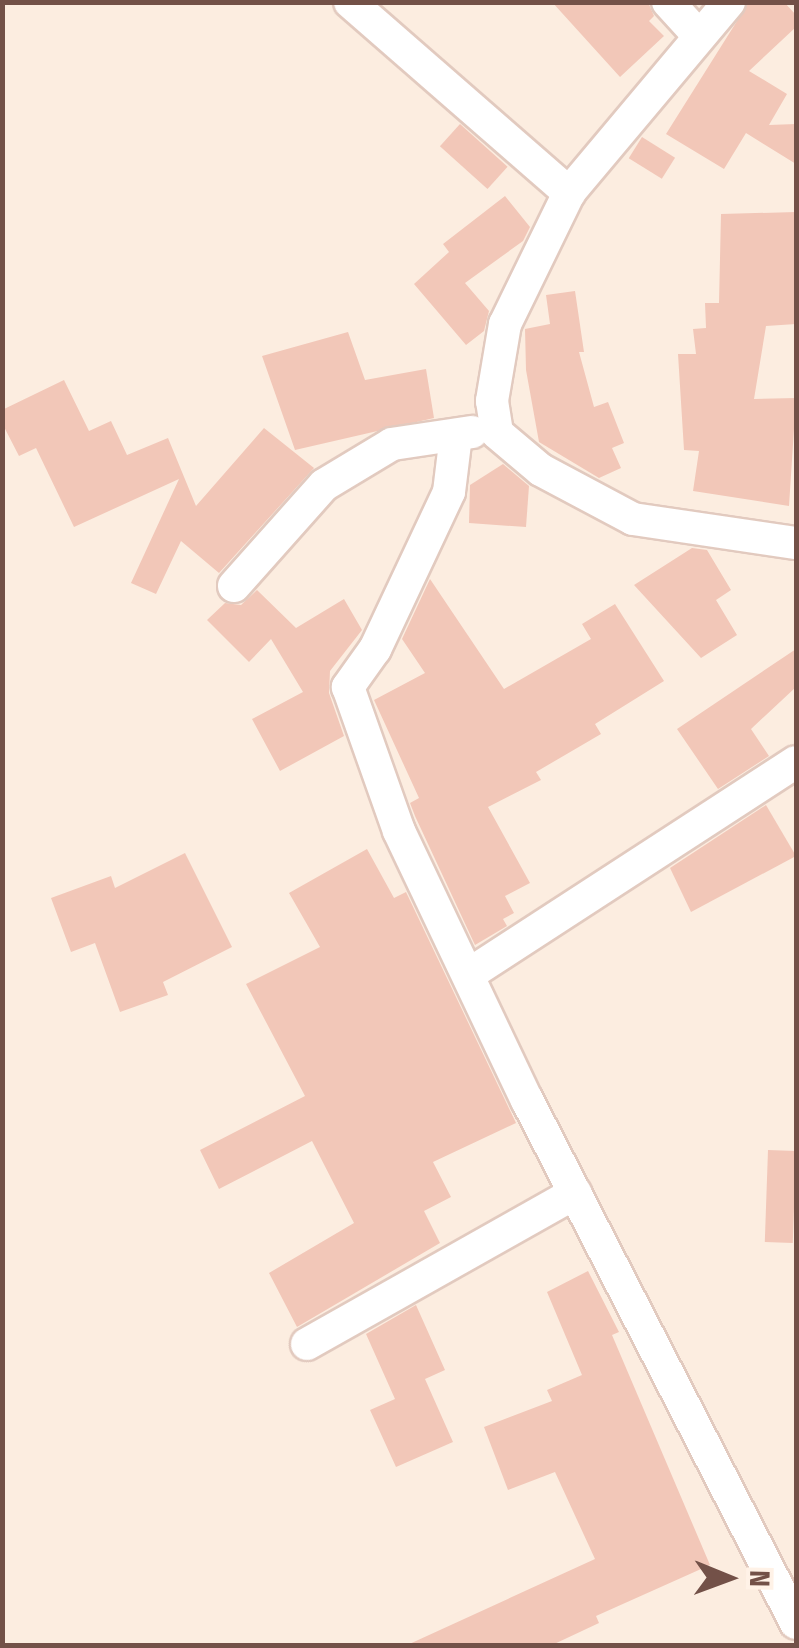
<!DOCTYPE html>
<style>
body{margin:0}
#map{position:relative;width:799px;height:1648px;overflow:hidden;background:#fcede0;font-family:"Fira Sans Condensed",sans-serif}
div>[style]{position:absolute}
.building>*{inset:0;background:#f2c7b8;transform-origin:0 0}
.roads{filter:drop-shadow(2px 0 #e2cabf) drop-shadow(-2px 0 #e2cabf) drop-shadow(0 2px #e2cabf) drop-shadow(0 -2px #e2cabf)}
.minor>*{height:32px;margin:-16px;padding:0 16px;transform-origin:16px;border-radius:16px;background:#fff}
span{translate:-50% -50%;white-space:nowrap;text-align:center;line-height:1.15;-webkit-text-stroke:9px #fff2e7;paint-order:stroke}
.frame{position:absolute;inset:0;border:5px solid #735148;pointer-events:none}
.north{position:absolute;left:679px;top:1528px;width:100px;height:100px;-webkit-text-stroke:8px #fff2e7;paint-order:stroke;rotate:91deg;font-size:28px;font-weight:700;line-height:40px;text-align:center;color:#735148}
.north::after{content:'';display:block;margin:auto;width:35px;height:45px;background:#735148;clip-path:polygon(50% 0,100% 100%,50% 72%,0 100%)}
</style>
<div id="map">
<div class="building">
<div style="clip-path:polygon(552px 2px,648px 2px,654px 16px,649px 21px,664px 36px,620px 77px)"></div>
<div style="clip-path:polygon(749px 2px,784px 2px,796px 15px,796px 27px,749px 71px,787px 94px,769px 125px,796px 124px,796px 164px,746px 133px,724px 169px,666px 134px)"></div>
<div style="left:460px;top:124px;width:64px;height:30px;rotate:42deg"></div>
<div style="left:642px;top:137px;width:39px;height:25px;rotate:32deg"></div>
<div style="clip-path:polygon(505px 196px,530px 227px,523px 241px,465px 283px,489px 311px,484px 331px,466px 345px,414px 284px,449px 252px,443px 244px)"></div>
<div style="clip-path:polygon(796px 212px,796px 324px,766px 326px,754px 399px,796px 398px,789px 506px,693px 491px,699px 451px,684px 450px,678px 354px,696px 354px,693px 329px,706px 328px,705px 303px,719px 303px,721px 214px)"></div>
<div style="clip-path:polygon(575px 291px,584px 352px,579px 352px,594px 407px,608px 402px,624px 443px,612px 448px,621px 468px,599px 478px,539px 442px,526px 370px,525px 329px,550px 324px,546px 295px)"></div>
<div style="clip-path:polygon(348px 332px,365px 380px,426px 369px,434px 418px,295px 450px,262px 356px)"></div>
<div style="clip-path:polygon(64px 380px,89px 431px,111px 421px,127px 455px,168px 438px,196px 506px,264px 428px,314px 468px,219px 573px,181px 541px,156px 594px,131px 583px,179px 479px,74px 527px,36px 448px,19px 456px,2px 423px,2px 410px)"></div>
<div style="clip-path:polygon(503px 464px,529px 486px,526px 527px,469px 523px,470px 485px)"></div>
<div style="clip-path:polygon(692px 548px,707px 550px,731px 590px,716px 600px,737px 635px,701px 658px,634px 585px)"></div>
<div style="clip-path:polygon(430px 579px,504px 689px,591px 639px,582px 624px,615px 604px,664px 681px,595px 724px,601px 734px,536px 772px,541px 780px,488px 807px,530px 883px,505px 896px,514px 913px,503px 919px,507px 926px,475px 945px,415px 816px,410px 803px,419px 798px,374px 700px,425px 673px,402px 639px)"></div>
<div style="clip-path:polygon(257px 590px,296px 628px,344px 599px,362px 630px,330px 671px,329px 693px,344px 736px,280px 771px,252px 719px,303px 692px,271px 639px,249px 662px,207px 620px,225px 603px,241px 605px)"></div>
<div style="clip-path:polygon(796px 649px,796px 687px,751px 729px,769px 756px,718px 789px,677px 729px)"></div>
<div style="clip-path:polygon(766px 805px,796px 856px,691px 912px,670px 868px)"></div>
<div style="clip-path:polygon(367px 849px,394px 898px,406px 892px,516px 1123px,433px 1162px,451px 1197px,424px 1211px,440px 1243px,297px 1327px,269px 1273px,354px 1223px,312px 1141px,219px 1189px,200px 1150px,305px 1096px,246px 984px,320px 947px,289px 893px)"></div>
<div style="clip-path:polygon(185px 853px,232px 947px,163px 982px,168px 995px,120px 1012px,95px 943px,71px 952px,51px 898px,111px 876px,115px 888px)"></div>
<div style="left:768px;top:1150px;width:28px;height:92px;rotate:2deg"></div>
<div style="clip-path:polygon(588px 1271px,619px 1332px,612px 1335px,710px 1565px,596px 1616px,599px 1623px,550px 1646px,405px 1646px,595px 1559px,555px 1472px,508px 1490px,484px 1427px,552px 1401px,547px 1390px,582px 1375px,547px 1292px)"></div>
<div style="clip-path:polygon(416px 1305px,445px 1370px,425px 1379px,453px 1442px,396px 1467px,370px 1410px,395px 1399px,366px 1334px)"></div>
</div>
<div class="roads">
<div class="minor">
<div style="left:350px;top:2px;width:291px;rotate:41.1deg"></div>
<div style="left:668px;top:2px;width:46px;rotate:47.6deg"></div>
<div style="left:729px;top:2px;width:249px;rotate:130deg"></div>
<div style="left:569px;top:193px;width:146px;rotate:116deg"></div>
<div style="left:505px;top:324px;width:78px;rotate:99.6deg"></div>
<div style="left:492px;top:401px;width:32px;rotate:81deg"></div>
<div style="left:497px;top:433px;width:57px;rotate:40.1deg"></div>
<div style="left:541px;top:470px;width:104px;rotate:28deg"></div>
<div style="left:633px;top:519px;width:165px;rotate:8.4deg"></div>
<div style="left:456px;top:435px;width:57px;rotate:97deg"></div>
<div style="left:449px;top:492px;width:174px;rotate:115.2deg"></div>
<div style="left:375px;top:649px;width:47px;rotate:125.4deg"></div>
<div style="left:348px;top:687px;width:153px;rotate:70.5deg"></div>
<div style="left:399px;top:831px;width:298px;rotate:64.6deg"></div>
<div style="left:527px;top:1100px;width:588px;rotate:62.78deg"></div>
<div style="left:234px;top:586px;width:135px;rotate:-48.3deg"></div>
<div style="left:324px;top:485px;width:79px;rotate:-31.1deg"></div>
<div style="left:392px;top:444px;width:81px;rotate:-8.5deg"></div>
<div style="left:471px;top:973px;width:387px;rotate:-33deg"></div>
<div style="left:307px;top:1344px;width:308px;rotate:-29.4deg"></div>
</div>
</div>
<div class="frame"></div>
<div class="north">N</div>
</div>
